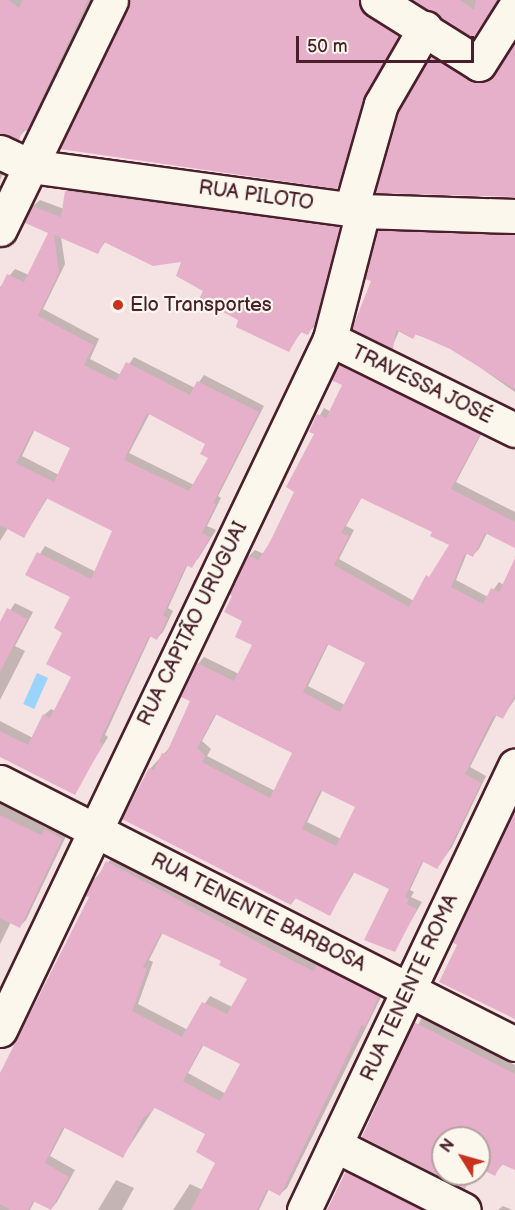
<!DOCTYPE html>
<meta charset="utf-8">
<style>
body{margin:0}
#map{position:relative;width:515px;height:1210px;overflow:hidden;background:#f5e2e2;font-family:"Balsamiq Sans",sans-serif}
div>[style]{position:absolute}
.water>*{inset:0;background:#9ad4fa;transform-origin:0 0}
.shadow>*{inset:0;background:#0003}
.building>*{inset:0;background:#e6b0ca}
.roads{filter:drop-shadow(2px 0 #4a1f2b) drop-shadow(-2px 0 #4a1f2b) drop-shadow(0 2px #4a1f2b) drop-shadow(0 -2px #4a1f2b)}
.minor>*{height:33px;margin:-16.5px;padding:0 16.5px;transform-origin:16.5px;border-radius:16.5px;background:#fbf7ec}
.dots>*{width:16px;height:16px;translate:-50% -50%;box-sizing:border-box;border:3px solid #fbf7ec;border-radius:50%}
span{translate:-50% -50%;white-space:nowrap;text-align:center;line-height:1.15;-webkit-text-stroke:4.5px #fbf7ec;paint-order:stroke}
.street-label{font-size:20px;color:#4a1f2b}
.poi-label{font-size:20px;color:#4a1f2b}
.left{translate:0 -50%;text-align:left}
.north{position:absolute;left:431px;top:1126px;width:60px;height:60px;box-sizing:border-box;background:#fbf7ec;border:2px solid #b4a19f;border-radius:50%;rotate:307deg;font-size:16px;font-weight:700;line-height:24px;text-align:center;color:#4a1f2b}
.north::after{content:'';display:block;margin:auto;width:21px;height:27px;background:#c8321e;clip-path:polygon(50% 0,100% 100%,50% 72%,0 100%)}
.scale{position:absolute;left:296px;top:36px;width:178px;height:27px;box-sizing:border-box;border:3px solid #4a1f2b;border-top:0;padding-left:8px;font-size:18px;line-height:21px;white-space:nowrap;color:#4a1f2b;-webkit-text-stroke:4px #fbf7ec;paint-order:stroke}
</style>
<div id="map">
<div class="water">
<div style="left:37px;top:673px;width:12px;height:34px;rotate:24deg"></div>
</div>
<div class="shadow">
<div style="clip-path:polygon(0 0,92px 0,32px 123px,18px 138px,0 133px)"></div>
<div style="clip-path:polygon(136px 0,366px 0,403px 30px,368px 92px,342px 181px,337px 187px,62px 148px)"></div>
<div style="clip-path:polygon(415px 0,500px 0,473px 36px)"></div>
<div style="clip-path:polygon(515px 43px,515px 196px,432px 57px,437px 51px,476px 75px,493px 75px)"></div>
<div style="clip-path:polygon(0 164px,6px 168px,0 180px)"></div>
<div style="clip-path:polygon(evenodd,73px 185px,345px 221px,321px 313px,314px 327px,307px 333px,302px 331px,289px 350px,240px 319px,205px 291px,184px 260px,106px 241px,98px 252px,61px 237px,65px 264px,43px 309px,99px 339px,90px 359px,121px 375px,134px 357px,195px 388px,204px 375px,264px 406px,218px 496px,221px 498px,207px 526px,216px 530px,198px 559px,188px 564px,168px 608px,173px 611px,163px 632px,157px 638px,151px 635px,105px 735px,108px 737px,74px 793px,0 755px,0 721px,33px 738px,44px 715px,51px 709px,55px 711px,73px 676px,64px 632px,72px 597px,27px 574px,45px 546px,96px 572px,114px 530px,48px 497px,24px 537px,8px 528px,0 541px,0 287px,15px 269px,29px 275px,50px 232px,27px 222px,33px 206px,40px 200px,64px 209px,67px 191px,73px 185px,150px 413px,207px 444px,210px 457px,194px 485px,129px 453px,150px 413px,73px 185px,35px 429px,72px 447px,59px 475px,22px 456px,35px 429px)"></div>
<div style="clip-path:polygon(384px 225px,515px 230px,515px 392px,451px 347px,400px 329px,392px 347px,373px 280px,379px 231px)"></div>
<div style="clip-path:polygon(evenodd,346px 359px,485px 427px,456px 482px,515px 512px,515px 547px,487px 533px,479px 549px,472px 556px,467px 553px,456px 580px,488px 597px,499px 582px,504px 585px,515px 562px,515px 699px,503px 717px,497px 714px,470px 767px,486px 776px,452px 847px,437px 867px,424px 860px,410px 890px,414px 892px,411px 897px,422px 902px,394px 950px,391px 889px,355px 871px,330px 914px,297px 897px,291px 904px,150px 769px,170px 747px,192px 701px,198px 664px,204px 657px,239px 674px,254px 644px,244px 620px,249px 556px,255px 550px,264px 554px,296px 491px,316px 433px,311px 431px,324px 408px,331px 412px,344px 385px,340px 365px,346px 359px,362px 497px,434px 531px,451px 545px,414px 601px,339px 559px,354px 530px,346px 526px,362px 497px,346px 359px,329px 643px,367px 662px,345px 705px,308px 686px,329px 643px,346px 359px,217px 713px,294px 752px,275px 791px,207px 756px,211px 749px,202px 741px,217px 713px,346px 359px,323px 789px,357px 807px,341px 839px,307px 822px,323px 789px)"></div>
<div style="clip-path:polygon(15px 603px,33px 612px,15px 646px,25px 651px,0 700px,0 626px)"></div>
<div style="clip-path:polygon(0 801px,47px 828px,52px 824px,68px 832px,26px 920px,20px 926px,11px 922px,0 944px)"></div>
<div style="clip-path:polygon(evenodd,114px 855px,302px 956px,320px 964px,324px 959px,385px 989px,287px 1188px,280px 1194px,269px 1189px,259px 1210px,173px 1210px,190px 1184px,203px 1190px,218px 1162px,207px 1134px,155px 1107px,123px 1156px,65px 1127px,50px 1156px,75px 1170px,57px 1202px,51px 1209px,35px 1200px,30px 1210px,0 1210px,0 1086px,91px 897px,95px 879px,114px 855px,163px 932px,223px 961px,249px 978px,232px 1007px,210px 996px,188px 1030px,138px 1004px,153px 962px,149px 960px,163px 932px,114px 855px,204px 1044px,242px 1064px,226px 1094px,188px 1073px,204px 1044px)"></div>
<div style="clip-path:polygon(422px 1017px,515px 1065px,515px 1168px,504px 1163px,494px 1174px,479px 1166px,479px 1138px,443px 1138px,443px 1174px,474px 1174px,464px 1187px,364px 1137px)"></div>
<div style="clip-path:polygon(353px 1166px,445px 1210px,329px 1210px)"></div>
<div style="clip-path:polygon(116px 1180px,134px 1188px,122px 1210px,98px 1210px)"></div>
<div style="clip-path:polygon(503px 1206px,512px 1210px,498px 1210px)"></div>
</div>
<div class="building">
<div style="clip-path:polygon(0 0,9px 0,19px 8px,23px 0,88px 0,27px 131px,23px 129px,19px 140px,0 134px)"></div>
<div style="clip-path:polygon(130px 0,358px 0,367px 16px,399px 36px,363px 99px,337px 189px,60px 149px)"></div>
<div style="clip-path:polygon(412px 0,460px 0,474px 10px,476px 0,497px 0,473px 38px)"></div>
<div style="clip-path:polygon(515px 42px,515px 197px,375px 193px,398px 111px,431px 56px,479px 83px,494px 74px)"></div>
<div style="clip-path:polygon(evenodd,65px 191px,340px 227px,315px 321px,308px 335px,300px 332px,289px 352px,236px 327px,238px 320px,199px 299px,203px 291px,176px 276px,181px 262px,153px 266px,104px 242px,98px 254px,54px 235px,59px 272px,38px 316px,94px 345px,84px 365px,116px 381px,126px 362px,190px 395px,197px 381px,259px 412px,213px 503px,216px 504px,202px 533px,210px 537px,192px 568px,186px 565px,163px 615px,168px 618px,157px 640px,149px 636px,99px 742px,103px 744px,75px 795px,0 757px,0 731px,28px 745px,43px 714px,50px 718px,71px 677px,46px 664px,62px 633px,54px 628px,70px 597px,25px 575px,37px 552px,91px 579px,112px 531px,46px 498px,24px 538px,0 525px,0 289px,7px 274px,24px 282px,48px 233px,25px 223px,32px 206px,61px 217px,65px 191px,147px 413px,205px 444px,200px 454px,208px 458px,189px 491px,124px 460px,147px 413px,65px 191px,33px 430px,70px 448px,54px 482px,16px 463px,33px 430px)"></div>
<div style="clip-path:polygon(377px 230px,515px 235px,515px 389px,450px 349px,416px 334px,413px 339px,396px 330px,393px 349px,352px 329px,371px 281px,365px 279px)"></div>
<div style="clip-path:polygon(evenodd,339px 364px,480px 434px,451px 489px,515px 522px,515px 548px,485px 533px,473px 557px,465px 553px,451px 587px,483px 604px,491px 588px,499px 592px,515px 558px,515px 695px,503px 719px,495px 715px,491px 720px,465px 774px,481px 783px,446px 855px,437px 869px,422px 861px,405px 897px,409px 899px,406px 904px,417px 909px,395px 952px,364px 940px,389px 889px,353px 872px,330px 916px,295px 898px,291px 905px,122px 819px,149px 768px,154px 770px,162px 753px,166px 754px,190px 701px,181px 697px,197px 663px,234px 681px,252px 645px,235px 637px,242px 621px,224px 612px,232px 596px,229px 594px,247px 555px,258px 560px,269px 544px,294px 492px,286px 487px,314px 434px,309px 432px,317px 414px,326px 418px,342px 385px,331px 380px,339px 364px,361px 498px,432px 532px,430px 536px,449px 545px,429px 577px,426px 575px,409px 607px,334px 565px,349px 536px,341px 533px,361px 498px,339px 364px,327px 644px,365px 663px,340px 712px,303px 692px,327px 644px,339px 364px,215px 714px,292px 753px,270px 798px,202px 762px,205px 756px,197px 748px,215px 714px,339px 364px,320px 790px,355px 807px,336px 846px,302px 829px,320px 790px)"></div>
<div style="clip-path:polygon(7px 608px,27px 619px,0 672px,0 622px)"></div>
<div style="clip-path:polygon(515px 810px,515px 1019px,439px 982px,457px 945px,452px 942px)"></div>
<div style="clip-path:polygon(0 815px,41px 835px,44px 829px,62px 839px,20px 928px,0 918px)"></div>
<div style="clip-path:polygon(evenodd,106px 861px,295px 962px,314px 971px,316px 965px,379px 996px,365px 1027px,362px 1025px,280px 1196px,267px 1189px,257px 1210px,191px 1210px,215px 1163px,196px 1152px,205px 1134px,155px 1108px,143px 1118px,123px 1158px,63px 1127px,45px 1163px,69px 1177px,51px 1210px,33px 1201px,28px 1210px,11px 1210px,0 1204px,0 1073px,89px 897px,85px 896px,94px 878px,97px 879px,106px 861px,161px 933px,221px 961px,219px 965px,247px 979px,227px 1014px,202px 1002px,182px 1037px,132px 1011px,147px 969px,143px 967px,161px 933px,106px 861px,202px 1045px,240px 1064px,220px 1101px,183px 1081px,202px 1045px)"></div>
<div style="clip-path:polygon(414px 1022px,515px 1074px,515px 1170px,501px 1164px,495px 1176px,479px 1168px,479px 1138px,443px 1138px,443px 1174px,472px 1174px,465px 1189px,362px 1137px)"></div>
<div style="clip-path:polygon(346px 1171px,422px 1210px,327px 1210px)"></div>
</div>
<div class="roads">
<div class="minor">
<div style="left:377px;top:0;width:120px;rotate:32.1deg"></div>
<div style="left:479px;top:64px;width:67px;rotate:-57.7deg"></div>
<div style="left:0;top:152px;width:33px;rotate:25deg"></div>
<div style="left:30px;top:166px;width:336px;rotate:7.7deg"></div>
<div style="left:363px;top:211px;width:152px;rotate:1.9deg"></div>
<div style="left:351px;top:209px;width:109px;rotate:-74.1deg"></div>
<div style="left:381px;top:104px;width:88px;rotate:-59.9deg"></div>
<div style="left:0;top:229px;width:254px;rotate:-64.1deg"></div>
<div style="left:330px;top:339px;width:206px;rotate:26.2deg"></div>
<div style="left:0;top:782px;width:578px;rotate:26.96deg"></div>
<div style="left:0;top:1030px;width:766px;rotate:-64.47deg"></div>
<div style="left:330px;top:339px;width:132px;rotate:-75.5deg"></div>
<div style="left:335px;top:1145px;width:144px;rotate:26.7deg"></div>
<div style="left:304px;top:1210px;width:492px;rotate:-64.6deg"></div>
</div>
</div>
<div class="dots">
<div style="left:118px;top:305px;background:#c8321e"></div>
</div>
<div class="street-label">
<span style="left:256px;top:196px;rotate:8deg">RUA PILOTO</span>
<span style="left:422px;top:385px;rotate:26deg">TRAVESSA JOSÉ</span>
<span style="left:193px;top:624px;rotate:-64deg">RUA CAPITÃO URUGUAI</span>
<span style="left:258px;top:913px;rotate:27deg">RUA TENENTE BARBOSA</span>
<span style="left:410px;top:988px;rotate:-65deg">RUA TENENTE ROMA</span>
</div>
<div class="poi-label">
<span class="left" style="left:130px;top:305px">Elo Transportes</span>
</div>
<div class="north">N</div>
<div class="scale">50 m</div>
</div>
